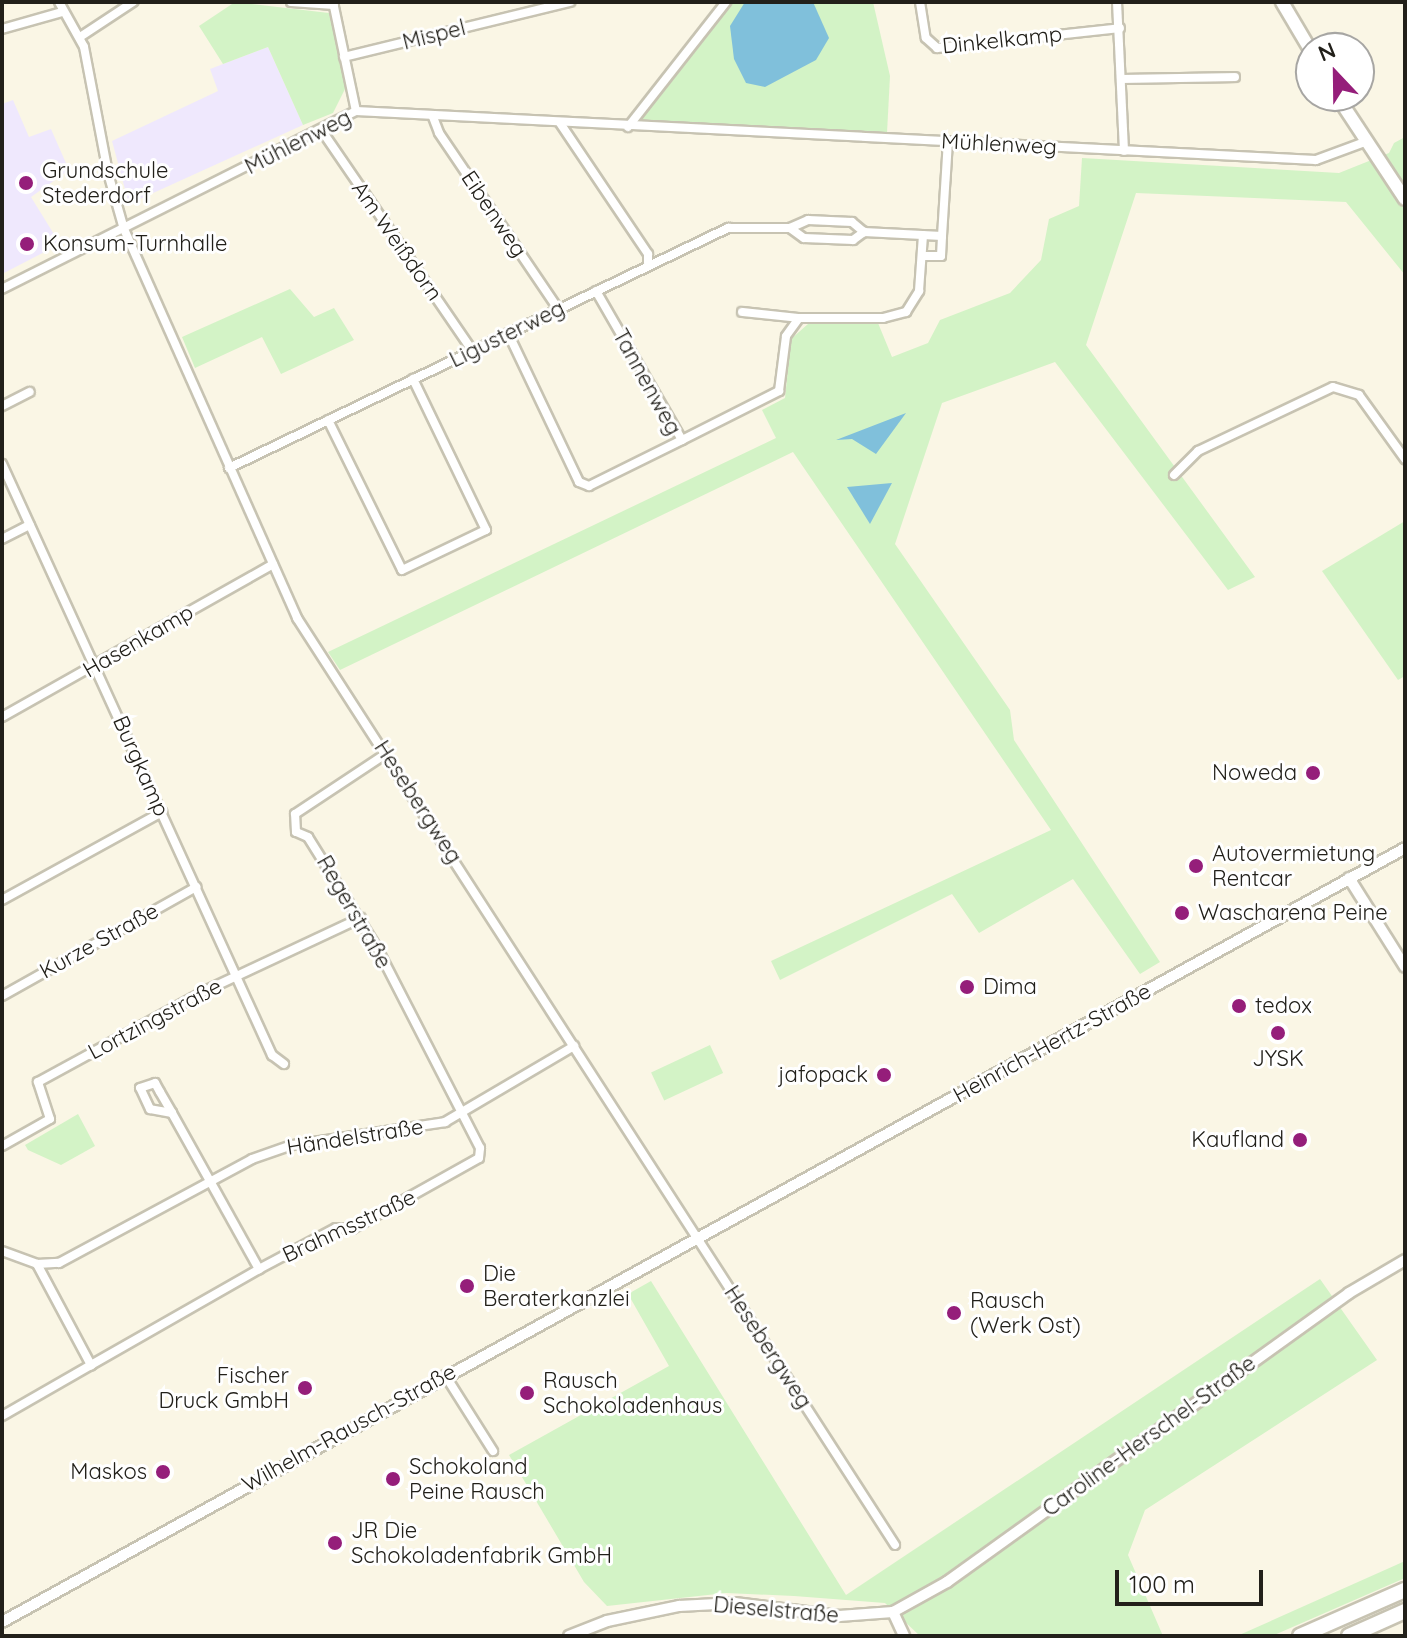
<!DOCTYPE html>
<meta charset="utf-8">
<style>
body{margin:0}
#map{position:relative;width:1407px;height:1638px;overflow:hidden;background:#faf6e5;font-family:Quicksand,sans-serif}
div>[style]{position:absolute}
.education>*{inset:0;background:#efe8fd}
.green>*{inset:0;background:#d3f3c6;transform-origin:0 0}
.water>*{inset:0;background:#80c0db}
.roads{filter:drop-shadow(2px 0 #c7c3b2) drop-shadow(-2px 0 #c7c3b2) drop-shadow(0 2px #c7c3b2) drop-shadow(0 -2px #c7c3b2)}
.minor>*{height:8px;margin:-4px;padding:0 4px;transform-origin:4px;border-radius:4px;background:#fff}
.tertiary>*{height:10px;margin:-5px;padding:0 5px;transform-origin:5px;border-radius:5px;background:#fff}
.secondary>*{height:12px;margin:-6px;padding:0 6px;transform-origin:6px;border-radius:6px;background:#fff}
.motorway>*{height:14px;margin:-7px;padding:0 7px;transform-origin:7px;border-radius:7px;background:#fff}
.dots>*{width:22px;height:22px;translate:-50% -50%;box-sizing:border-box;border:4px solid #fff;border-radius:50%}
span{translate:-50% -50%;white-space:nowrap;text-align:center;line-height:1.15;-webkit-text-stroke:6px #fff;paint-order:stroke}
.street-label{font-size:22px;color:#22201a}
.poi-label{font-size:22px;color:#22201a}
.left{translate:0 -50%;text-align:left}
.right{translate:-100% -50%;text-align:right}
.frame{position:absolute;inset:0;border:4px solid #22201a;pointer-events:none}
.north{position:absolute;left:1295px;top:32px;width:80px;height:80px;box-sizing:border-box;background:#fff;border:2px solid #a7a6a3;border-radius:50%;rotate:338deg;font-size:22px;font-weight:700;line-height:32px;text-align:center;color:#22201a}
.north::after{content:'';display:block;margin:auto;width:28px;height:36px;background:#951e7a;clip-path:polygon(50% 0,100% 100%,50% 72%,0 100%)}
.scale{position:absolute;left:1115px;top:1570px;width:148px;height:36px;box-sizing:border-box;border:4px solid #22201a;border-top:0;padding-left:10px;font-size:24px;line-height:28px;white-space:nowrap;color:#22201a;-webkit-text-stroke:6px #fff;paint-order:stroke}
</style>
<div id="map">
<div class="education">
<div style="clip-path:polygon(268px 47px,303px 125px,129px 204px,112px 141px,218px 91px,210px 69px)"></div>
<div style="clip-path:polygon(13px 100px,29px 137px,51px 129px,69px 170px,31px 197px,60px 244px,2px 274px,2px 104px)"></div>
</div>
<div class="green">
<div style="clip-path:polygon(235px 2px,329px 13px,346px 87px,333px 113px,303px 125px,268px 47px,223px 64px,199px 26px)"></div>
<div style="clip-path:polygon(730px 2px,873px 2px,890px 76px,887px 133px,640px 120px,643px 108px)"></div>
<div style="clip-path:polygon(1405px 137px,1405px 275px,1346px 202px,1136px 193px,1086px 345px,1255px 577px,1228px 590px,1055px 362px,942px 403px,895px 544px,1010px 710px,1014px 740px,1160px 962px,1140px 974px,1073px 879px,979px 933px,952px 894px,780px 980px,771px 961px,1051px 830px,793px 452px,340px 670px,328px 652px,776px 438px,762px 410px,785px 398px,791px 339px,808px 324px,878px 323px,892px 357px,928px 343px,940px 320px,1010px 293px,1041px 260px,1049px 219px,1079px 206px,1082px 158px,1339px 173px,1389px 153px,1394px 143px)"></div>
<div style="clip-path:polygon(290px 289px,314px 317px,334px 308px,354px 340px,281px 374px,262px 337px,195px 368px,182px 337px)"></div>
<div style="clip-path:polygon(1405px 521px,1405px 676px,1398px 680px,1322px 571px)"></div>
<div style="left:710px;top:1045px;width:31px;height:65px;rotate:65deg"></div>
<div style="clip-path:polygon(78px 1114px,95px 1146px,61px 1165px,28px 1150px,25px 1145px)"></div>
<div style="clip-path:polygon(1320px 1279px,1377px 1360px,1145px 1510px,1128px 1555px,1163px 1636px,920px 1636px,885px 1603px,794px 1596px,726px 1593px,607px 1606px,584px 1582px,509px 1455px,669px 1366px,628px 1294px,651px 1281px,846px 1595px)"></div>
<div style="clip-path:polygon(1405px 1561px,1405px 1578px,1272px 1636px,1237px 1636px)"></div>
</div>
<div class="water">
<div style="clip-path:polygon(745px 2px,813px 2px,829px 38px,816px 60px,765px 87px,746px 83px,734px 59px,730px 26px)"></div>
<div style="clip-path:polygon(906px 413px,876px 454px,852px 439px,836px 440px)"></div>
<div style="clip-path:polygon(892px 483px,870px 524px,847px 487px)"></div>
</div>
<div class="roads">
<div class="minor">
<div style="left:59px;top:2px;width:51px;rotate:60.9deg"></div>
<div style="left:84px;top:47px;width:128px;rotate:79.2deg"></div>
<div style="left:108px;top:173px;width:58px;rotate:74.1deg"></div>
<div style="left:124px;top:229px;width:426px;rotate:66deg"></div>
<div style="left:297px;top:618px;width:1103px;rotate:57.17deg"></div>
<div style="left:291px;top:2px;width:43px;rotate:4deg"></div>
<div style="left:333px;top:2px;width:111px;rotate:78.1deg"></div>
<div style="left:920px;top:2px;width:36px;rotate:81deg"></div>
<div style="left:926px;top:38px;width:15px;rotate:42deg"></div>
<div style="left:937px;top:48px;width:184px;rotate:-6.2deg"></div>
<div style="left:1117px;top:2px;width:149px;rotate:87.3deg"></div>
<div style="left:2px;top:29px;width:62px;rotate:-15.8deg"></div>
<div style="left:80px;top:37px;width:64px;rotate:-33.4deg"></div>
<div style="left:344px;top:57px;width:233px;rotate:-13.7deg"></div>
<div style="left:1125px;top:79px;width:110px;rotate:-1deg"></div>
<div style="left:433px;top:117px;width:17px;rotate:69deg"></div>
<div style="left:439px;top:133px;width:212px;rotate:55.9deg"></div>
<div style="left:560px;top:123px;width:158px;rotate:56.1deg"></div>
<div style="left:648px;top:254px;width:9px;rotate:90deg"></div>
<div style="left:628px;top:127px;width:159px;rotate:-51.9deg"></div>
<div style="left:322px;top:131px;width:265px;rotate:55.6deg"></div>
<div style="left:790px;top:228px;width:17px;rotate:36deg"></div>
<div style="left:804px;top:238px;width:49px;rotate:2.3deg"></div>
<div style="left:853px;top:240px;width:14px;rotate:-36deg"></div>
<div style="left:922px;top:256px;width:19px"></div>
<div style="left:941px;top:256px;width:20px;rotate:-87deg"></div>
<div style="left:2px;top:289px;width:396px;rotate:-26.7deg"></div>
<div style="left:356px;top:111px;width:961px;rotate:2.92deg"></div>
<div style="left:1316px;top:160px;width:52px;rotate:-20.2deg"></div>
<div style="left:742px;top:312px;width:57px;rotate:6deg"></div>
<div style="left:508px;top:333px;width:165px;rotate:64.5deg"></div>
<div style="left:579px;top:482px;width:11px;rotate:22deg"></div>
<div style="left:589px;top:486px;width:104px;rotate:-26.3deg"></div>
<div style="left:682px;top:440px;width:172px;rotate:-120deg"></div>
<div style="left:2px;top:406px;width:31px;rotate:-27deg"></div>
<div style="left:328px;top:420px;width:167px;rotate:63.7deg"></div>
<div style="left:402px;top:570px;width:93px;rotate:-25.5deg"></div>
<div style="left:486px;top:530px;width:168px;rotate:-115.8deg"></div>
<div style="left:682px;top:440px;width:109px;rotate:-26.8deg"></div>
<div style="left:779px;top:391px;width:55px;rotate:-82.7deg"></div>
<div style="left:786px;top:336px;width:22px;rotate:-54deg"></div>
<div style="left:799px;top:318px;width:84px"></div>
<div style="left:883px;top:318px;width:24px;rotate:-15deg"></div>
<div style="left:906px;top:312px;width:25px;rotate:-58deg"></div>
<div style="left:919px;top:291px;width:56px;rotate:-85.9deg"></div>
<div style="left:2px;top:464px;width:650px;rotate:65.45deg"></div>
<div style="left:272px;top:1055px;width:15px;rotate:37deg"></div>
<div style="left:229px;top:468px;width:554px;rotate:-25.69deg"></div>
<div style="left:728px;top:228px;width:62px"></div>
<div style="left:790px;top:228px;width:20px;rotate:-24deg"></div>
<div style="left:808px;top:220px;width:44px;rotate:2.6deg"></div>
<div style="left:852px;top:222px;width:16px;rotate:40deg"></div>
<div style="left:864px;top:232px;width:78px;rotate:2.9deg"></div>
<div style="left:942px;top:236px;width:95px;rotate:-86.4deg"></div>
<div style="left:1174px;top:475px;width:34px;rotate:-45deg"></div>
<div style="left:1198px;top:451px;width:149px;rotate:-25.4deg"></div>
<div style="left:1333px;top:387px;width:27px;rotate:17deg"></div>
<div style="left:1359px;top:395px;width:79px;rotate:54.3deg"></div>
<div style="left:2px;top:539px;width:31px;rotate:-27deg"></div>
<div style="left:2px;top:717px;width:311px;rotate:-29.4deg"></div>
<div style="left:2px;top:900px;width:183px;rotate:-28.8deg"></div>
<div style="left:2px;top:996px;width:223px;rotate:-29.3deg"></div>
<div style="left:172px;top:1113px;width:22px;rotate:-170deg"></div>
<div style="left:150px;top:1109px;width:23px;rotate:-115deg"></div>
<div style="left:140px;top:1088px;width:16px;rotate:-18deg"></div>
<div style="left:155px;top:1083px;width:10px;rotate:61deg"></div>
<div style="left:160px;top:1092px;width:24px;rotate:60deg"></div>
<div style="left:172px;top:1113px;width:78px;rotate:60.8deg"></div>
<div style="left:210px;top:1181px;width:101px;rotate:60.9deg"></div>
<div style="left:2px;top:1146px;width:55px;rotate:-29.4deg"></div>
<div style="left:50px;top:1119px;width:39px;rotate:-108deg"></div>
<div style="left:38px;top:1082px;width:192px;rotate:-28.6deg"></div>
<div style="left:207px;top:990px;width:170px;rotate:-25.1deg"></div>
<div style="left:2px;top:1251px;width:37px;rotate:20deg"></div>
<div style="left:37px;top:1264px;width:22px;rotate:-3deg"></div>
<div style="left:59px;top:1263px;width:219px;rotate:-28.3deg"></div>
<div style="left:252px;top:1159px;width:42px;rotate:-19.3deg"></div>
<div style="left:292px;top:1145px;width:155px;rotate:-8.5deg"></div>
<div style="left:445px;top:1122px;width:150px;rotate:-30.5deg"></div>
<div style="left:37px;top:1264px;width:115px;rotate:61.9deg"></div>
<div style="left:91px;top:1365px;width:193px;rotate:-29.7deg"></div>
<div style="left:259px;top:1269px;width:87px;rotate:-28deg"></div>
<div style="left:336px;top:1228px;width:16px;rotate:4deg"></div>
<div style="left:352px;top:1229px;width:145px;rotate:-29.2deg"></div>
<div style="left:479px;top:1158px;width:10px;rotate:-84deg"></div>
<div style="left:480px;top:1148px;width:227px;rotate:-117.2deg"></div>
<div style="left:376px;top:946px;width:128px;rotate:-122deg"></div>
<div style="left:308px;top:837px;width:13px;rotate:-157deg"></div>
<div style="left:296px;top:832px;width:18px;rotate:-93deg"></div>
<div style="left:295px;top:814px;width:110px;rotate:-33.5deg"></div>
<div style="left:445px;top:1375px;width:90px;rotate:57.7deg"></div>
<div style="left:2px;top:1416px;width:103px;rotate:-29.8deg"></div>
</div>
<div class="tertiary">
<div style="left:1349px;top:878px;width:105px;rotate:57.8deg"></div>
<div style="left:893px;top:1612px;width:26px;rotate:65deg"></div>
<div style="left:2px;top:1622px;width:1602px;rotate:-28.88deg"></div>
<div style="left:569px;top:1636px;width:41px;rotate:-21.5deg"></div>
<div style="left:607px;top:1621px;width:74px;rotate:-11.8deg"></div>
<div style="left:679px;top:1606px;width:56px;rotate:-3.1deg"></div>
<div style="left:735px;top:1603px;width:105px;rotate:7.1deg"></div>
<div style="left:839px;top:1616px;width:54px;rotate:-4.2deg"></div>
<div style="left:893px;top:1612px;width:62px;rotate:-29.1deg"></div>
<div style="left:947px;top:1582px;width:495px;rotate:-35.7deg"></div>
<div style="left:1349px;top:1293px;width:65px;rotate:-30.5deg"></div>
</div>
<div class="secondary">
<div style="left:1282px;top:2px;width:57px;rotate:59.4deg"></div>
<div style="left:1337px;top:96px;width:123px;rotate:56.6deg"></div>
</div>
<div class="motorway">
<div style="left:1300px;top:1636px;width:115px;rotate:-23.7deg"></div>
<div style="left:1349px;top:1636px;width:61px;rotate:-24.1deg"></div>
</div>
</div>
<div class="dots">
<div style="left:26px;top:183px;background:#951e7a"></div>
<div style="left:27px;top:244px;background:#951e7a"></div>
<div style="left:1313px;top:773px;background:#951e7a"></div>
<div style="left:1196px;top:866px;background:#951e7a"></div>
<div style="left:1182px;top:913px;background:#951e7a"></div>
<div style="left:967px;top:987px;background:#951e7a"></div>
<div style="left:1239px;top:1006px;background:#951e7a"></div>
<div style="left:1278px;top:1033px;background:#951e7a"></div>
<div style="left:884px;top:1075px;background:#951e7a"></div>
<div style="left:1300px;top:1140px;background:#951e7a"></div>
<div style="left:467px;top:1286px;background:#951e7a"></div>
<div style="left:954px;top:1313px;background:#951e7a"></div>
<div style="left:305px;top:1388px;background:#951e7a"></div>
<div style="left:527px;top:1393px;background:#951e7a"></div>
<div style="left:163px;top:1472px;background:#951e7a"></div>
<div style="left:393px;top:1479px;background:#951e7a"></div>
<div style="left:335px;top:1543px;background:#951e7a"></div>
</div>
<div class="street-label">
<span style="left:434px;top:35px;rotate:-14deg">Mispel</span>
<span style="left:1002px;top:40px;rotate:-6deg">Dinkelkamp</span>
<span style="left:298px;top:142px;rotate:-27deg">Mühlenweg</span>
<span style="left:999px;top:144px;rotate:3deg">Mühlenweg</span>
<span style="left:494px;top:214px;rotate:56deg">Eibenweg</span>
<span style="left:397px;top:241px;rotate:55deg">Am Weißdorn</span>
<span style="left:507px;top:334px;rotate:-26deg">Ligusterweg</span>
<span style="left:647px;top:382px;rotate:61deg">Tannenweg</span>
<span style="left:138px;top:641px;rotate:-30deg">Hasenkamp</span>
<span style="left:141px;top:766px;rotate:66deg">Burgkamp</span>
<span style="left:418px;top:802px;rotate:57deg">Hesebergweg</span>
<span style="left:354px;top:912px;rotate:60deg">Regerstraße</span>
<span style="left:99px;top:941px;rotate:-29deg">Kurze Straße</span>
<span style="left:155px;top:1019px;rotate:-28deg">Lortzingstraße</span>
<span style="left:1052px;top:1043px;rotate:-29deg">Heinrich-Hertz-Straße</span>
<span style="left:355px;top:1137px;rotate:-9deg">Händelstraße</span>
<span style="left:349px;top:1226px;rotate:-25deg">Brahmsstraße</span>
<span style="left:768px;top:1347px;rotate:57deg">Hesebergweg</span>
<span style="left:349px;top:1428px;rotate:-29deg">Wilhelm-Rausch-Straße</span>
<span style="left:1149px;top:1436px;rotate:-36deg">Caroline-Herschel-Straße</span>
<span style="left:776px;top:1610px;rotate:5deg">Dieselstraße</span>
</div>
<div class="poi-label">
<span class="left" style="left:42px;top:183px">Grundschule<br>Stederdorf</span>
<span class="left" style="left:43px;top:244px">Konsum-Turnhalle</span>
<span class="right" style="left:1297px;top:773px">Noweda</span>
<span class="left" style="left:1212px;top:866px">Autovermietung<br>Rentcar</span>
<span class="left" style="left:1198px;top:913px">Wascharena Peine</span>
<span class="left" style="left:983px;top:987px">Dima</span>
<span class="left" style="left:1255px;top:1006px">tedox</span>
<span style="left:1278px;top:1059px">JYSK</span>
<span class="right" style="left:868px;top:1075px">jafopack</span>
<span class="right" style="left:1284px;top:1140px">Kaufland</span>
<span class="left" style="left:483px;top:1286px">Die<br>Beraterkanzlei</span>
<span class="left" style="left:970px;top:1313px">Rausch<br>(Werk Ost)</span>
<span class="right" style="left:289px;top:1388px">Fischer<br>Druck GmbH</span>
<span class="left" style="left:543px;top:1393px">Rausch<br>Schokoladenhaus</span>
<span class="left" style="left:409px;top:1479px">Schokoland<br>Peine Rausch</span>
<span class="right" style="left:147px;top:1472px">Maskos</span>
<span class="left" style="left:351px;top:1543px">JR Die<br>Schokoladenfabrik GmbH</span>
</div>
<div class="frame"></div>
<div class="north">N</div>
<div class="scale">100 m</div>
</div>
